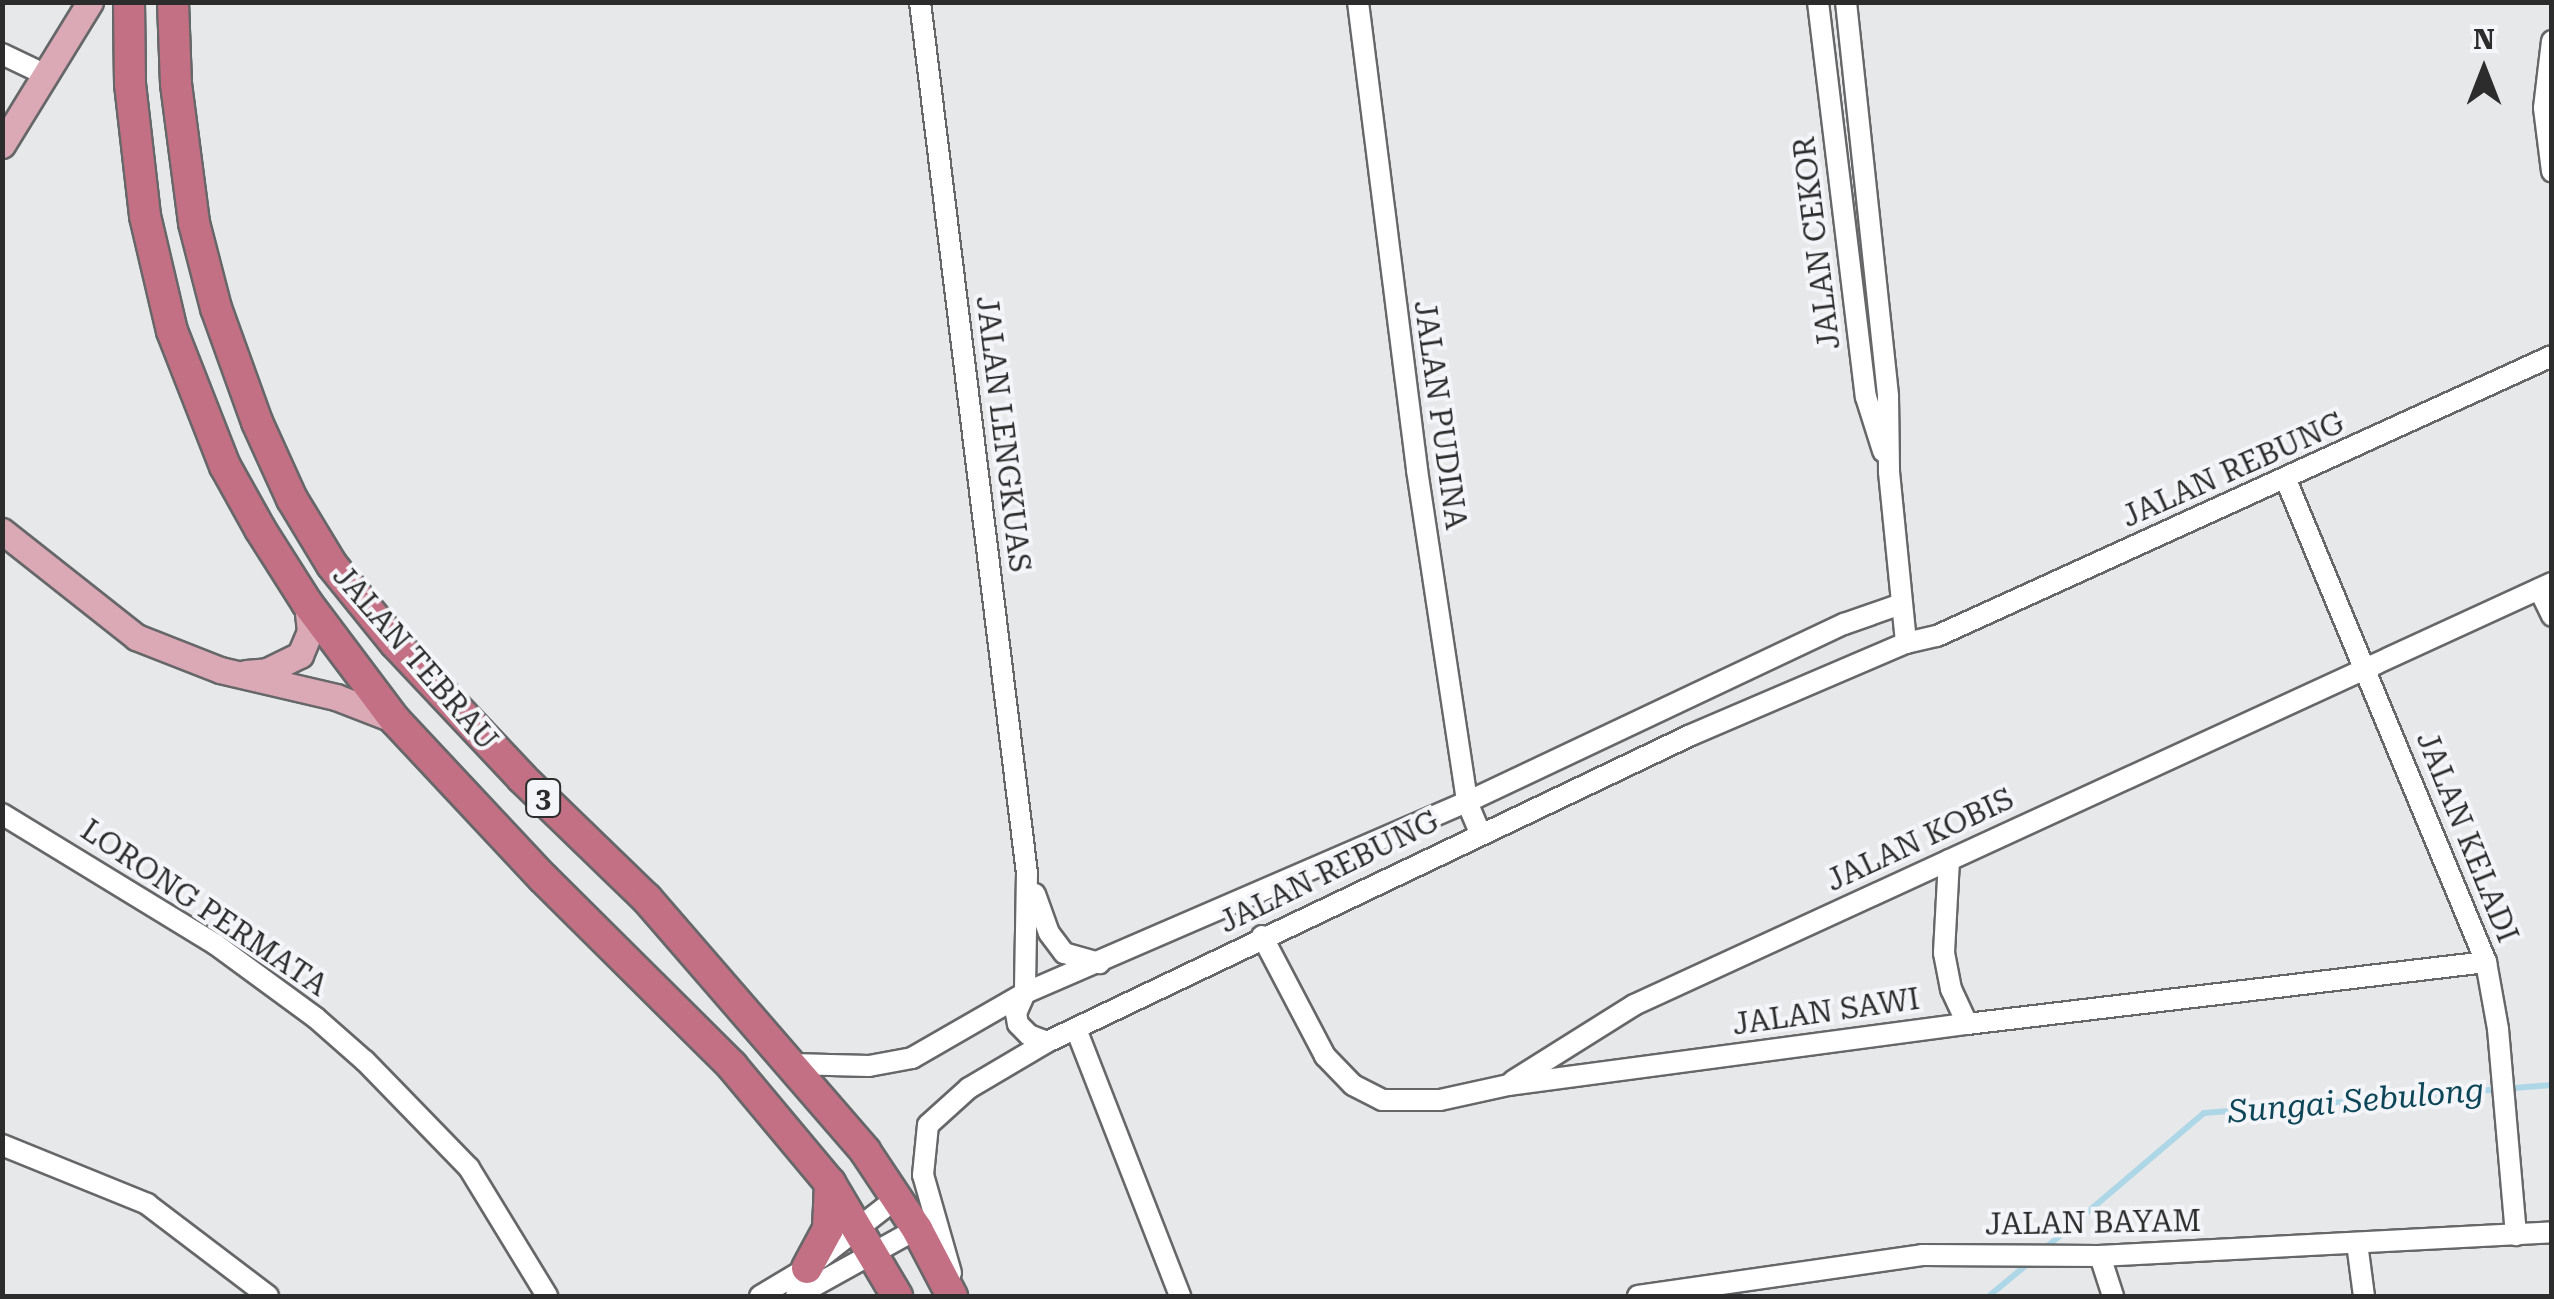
<!DOCTYPE html>
<style>
body{margin:0}
#map{position:relative;width:2554px;height:1299px;overflow:hidden;background:#e7e8ea;font-family:"Roboto Serif",serif}
div>[style]{position:absolute}
.stream>*{height:6px;margin:-3px;padding:0 3px;transform-origin:3px;border-radius:3px;background:#add6e7}
.roads{filter:drop-shadow(2px 0 #666769) drop-shadow(-2px 0 #666769) drop-shadow(0 2px #666769) drop-shadow(0 -2px #666769)}
.minor>*{height:20px;margin:-10px;padding:0 10px;transform-origin:10px;border-radius:10px;background:#fff}
.major>*{height:25px;margin:-12.5px;padding:0 12.5px;transform-origin:12.5px;border-radius:12.5px;background:#dba9b5}
.highway>*{height:30px;margin:-15px;padding:0 15px;transform-origin:15px;border-radius:15px;background:#c37084}
span{translate:-50% -50%;white-space:nowrap;text-align:center;line-height:1.15;-webkit-text-stroke:8px #f4f5f8;paint-order:stroke}
.shield-label span{padding:2px 8px;background:#f4f5f8;border:2px solid;border-radius:8px;-webkit-text-stroke-width:0}
.shield-label{font-size:28px;color:#2c2c2d;font-weight:700}
.street-label{font-size:30px;color:#2c2c2d}
.water-label{font-size:32px;color:#0d4558;font-style:italic}
.frame{position:absolute;inset:0;border:5px solid #2c2c2d;pointer-events:none}
.north{position:absolute;left:2434px;top:20px;width:100px;height:100px;-webkit-text-stroke:8px #f4f5f8;paint-order:stroke;rotate:0deg;font-size:28px;font-weight:700;line-height:40px;text-align:center;color:#2c2c2d}
.north::after{content:'';display:block;margin:auto;width:35px;height:45px;background:#2c2c2d;clip-path:polygon(50% 0,100% 100%,50% 72%,0 100%)}
</style>
<div id="map">
<div class="stream">
<div style="left:2043px;top:1250px;width:211px;rotate:-40.4deg"></div>
<div style="left:2204px;top:1113px;width:349px;rotate:-4.6deg"></div>
<div style="left:1989px;top:1296px;width:53px;rotate:-39.7deg"></div>
</div>
<div class="roads">
<div class="minor">
<div style="left:920px;top:2px;width:878px;rotate:83deg"></div>
<div style="left:1027px;top:873px;width:120px;rotate:91deg"></div>
<div style="left:1025px;top:993px;width:22px;rotate:114deg"></div>
<div style="left:1016px;top:1013px;width:11px;rotate:80deg"></div>
<div style="left:1018px;top:1024px;width:16px;rotate:45deg"></div>
<div style="left:1029px;top:1035px;width:19px;rotate:21deg"></div>
<div style="left:1358px;top:2px;width:472px;rotate:82.8deg"></div>
<div style="left:1417px;top:470px;width:336px;rotate:81.4deg"></div>
<div style="left:1467px;top:802px;width:33px;rotate:67deg"></div>
<div style="left:1818px;top:2px;width:398px;rotate:83.1deg"></div>
<div style="left:1866px;top:397px;width:57px;rotate:72.5deg"></div>
<div style="left:1846px;top:2px;width:397px;rotate:83.9deg"></div>
<div style="left:1888px;top:397px;width:75px;rotate:89.2deg"></div>
<div style="left:1889px;top:472px;width:172px;rotate:84.3deg"></div>
<div style="left:2552px;top:41px;width:67px;rotate:96.8deg"></div>
<div style="left:2544px;top:108px;width:64px;rotate:82.8deg"></div>
<div style="left:2px;top:54px;width:47px;rotate:25.5deg"></div>
<div style="left:2286px;top:480px;width:522px;rotate:67.46deg"></div>
<div style="left:2486px;top:962px;width:68px;rotate:79.8deg"></div>
<div style="left:2498px;top:1029px;width:207px;rotate:85deg"></div>
<div style="left:2539px;top:589px;width:30px;rotate:64deg"></div>
<div style="left:2px;top:814px;width:250px;rotate:31.4deg"></div>
<div style="left:215px;top:944px;width:125px;rotate:36.2deg"></div>
<div style="left:316px;top:1018px;width:65px;rotate:41.3deg"></div>
<div style="left:365px;top:1061px;width:149px;rotate:45.8deg"></div>
<div style="left:469px;top:1168px;width:150px;rotate:58.6deg"></div>
<div style="left:1949px;top:860px;width:93px;rotate:93.1deg"></div>
<div style="left:1944px;top:953px;width:37px;rotate:79deg"></div>
<div style="left:1951px;top:989px;width:38px;rotate:65deg"></div>
<div style="left:1035px;top:894px;width:41px;rotate:70.3deg"></div>
<div style="left:1049px;top:933px;width:25px;rotate:53deg"></div>
<div style="left:1064px;top:953px;width:37px;rotate:16deg"></div>
<div style="left:1262px;top:936px;width:136px;rotate:62.3deg"></div>
<div style="left:1325px;top:1056px;width:40px;rotate:46deg"></div>
<div style="left:1353px;top:1085px;width:33px;rotate:27deg"></div>
<div style="left:1382px;top:1100px;width:58px"></div>
<div style="left:1440px;top:1100px;width:70px;rotate:-12.4deg"></div>
<div style="left:1508px;top:1085px;width:463px;rotate:-7.6deg"></div>
<div style="left:1967px;top:1024px;width:523px;rotate:-6.81deg"></div>
<div style="left:1076px;top:1029px;width:287px;rotate:68.7deg"></div>
<div style="left:791px;top:1064px;width:78px;rotate:1.5deg"></div>
<div style="left:869px;top:1066px;width:44px;rotate:-10.5deg"></div>
<div style="left:912px;top:1058px;width:130px;rotate:-29.9deg"></div>
<div style="left:1025px;top:993px;width:482px;rotate:-23.4deg"></div>
<div style="left:1467px;top:802px;width:417px;rotate:-25.3deg"></div>
<div style="left:1844px;top:624px;width:60px;rotate:-19.3deg"></div>
<div style="left:1513px;top:1081px;width:143px;rotate:-32.1deg"></div>
<div style="left:1634px;top:1005px;width:1010px;rotate:-24.69deg"></div>
<div style="left:2px;top:1145px;width:157px;rotate:22.1deg"></div>
<div style="left:147px;top:1204px;width:152px;rotate:37.2deg"></div>
<div style="left:2357px;top:1243px;width:53px;rotate:82.5deg"></div>
<div style="left:2100px;top:1256px;width:42px;rotate:72deg"></div>
<div style="left:951px;top:1273px;width:102px;rotate:-105.9deg"></div>
<div style="left:923px;top:1175px;width:50px;rotate:-84.3deg"></div>
<div style="left:928px;top:1125px;width:55px;rotate:-42.1deg"></div>
<div style="left:969px;top:1088px;width:91px;rotate:-30.5deg"></div>
<div style="left:1047px;top:1042px;width:713px;rotate:-25.49deg"></div>
<div style="left:1691px;top:735px;width:234px;rotate:-23.2deg"></div>
<div style="left:1906px;top:643px;width:32px;rotate:-13deg"></div>
<div style="left:1937px;top:636px;width:676px;rotate:-24.48deg"></div>
<div style="left:760px;top:1296px;width:55px;rotate:-30.8deg"></div>
<div style="left:807px;top:1268px;width:114px;rotate:-37.9deg"></div>
<div style="left:796px;top:1296px;width:138px;rotate:-29deg"></div>
<div style="left:1638px;top:1296px;width:287px;rotate:-8.2deg"></div>
<div style="left:1922px;top:1255px;width:178px;rotate:0.3deg"></div>
<div style="left:2100px;top:1256px;width:453px;rotate:-3deg"></div>
</div>
<div class="major">
<div style="left:2px;top:145px;width:168px;rotate:-58.4deg"></div>
<div style="left:2px;top:531px;width:171px;rotate:38.3deg"></div>
<div style="left:136px;top:637px;width:90px;rotate:21.4deg"></div>
<div style="left:220px;top:670px;width:119px;rotate:13.1deg"></div>
<div style="left:336px;top:697px;width:63px;rotate:21.3deg"></div>
<div style="left:246px;top:673px;width:21px;rotate:-5deg"></div>
<div style="left:267px;top:671px;width:37px;rotate:-26deg"></div>
<div style="left:300px;top:655px;width:25px;rotate:-67deg"></div>
<div style="left:310px;top:632px;width:29px;rotate:-96deg"></div>
</div>
<div class="highway">
<div style="left:129px;top:2px;width:82px;rotate:89.3deg"></div>
<div style="left:130px;top:84px;width:133px;rotate:83.5deg"></div>
<div style="left:145px;top:216px;width:118px;rotate:76.8deg"></div>
<div style="left:172px;top:331px;width:145px;rotate:68.6deg"></div>
<div style="left:225px;top:466px;width:72px;rotate:60.9deg"></div>
<div style="left:260px;top:529px;width:88px;rotate:57.6deg"></div>
<div style="left:307px;top:603px;width:146px;rotate:53.1deg"></div>
<div style="left:395px;top:720px;width:216px;rotate:46.9deg"></div>
<div style="left:543px;top:878px;width:267px;rotate:44.8deg"></div>
<div style="left:732px;top:1066px;width:153px;rotate:50.1deg"></div>
<div style="left:830px;top:1183px;width:131px;rotate:59.3deg"></div>
<div style="left:173px;top:2px;width:82px;rotate:87.9deg"></div>
<div style="left:176px;top:84px;width:140px;rotate:82.6deg"></div>
<div style="left:194px;top:223px;width:88px;rotate:75.5deg"></div>
<div style="left:216px;top:308px;width:121px;rotate:70.2deg"></div>
<div style="left:257px;top:422px;width:85px;rotate:65.6deg"></div>
<div style="left:292px;top:499px;width:77px;rotate:58.8deg"></div>
<div style="left:332px;top:565px;width:100px;rotate:51.1deg"></div>
<div style="left:395px;top:643px;width:185px;rotate:46.7deg"></div>
<div style="left:522px;top:778px;width:174px;rotate:44.1deg"></div>
<div style="left:647px;top:899px;width:333px;rotate:49.1deg"></div>
<div style="left:865px;top:1151px;width:94px;rotate:56.3deg"></div>
<div style="left:917px;top:1229px;width:76px;rotate:62.4deg"></div>
<div style="left:807px;top:1268px;width:44px;rotate:-61.7deg"></div>
<div style="left:828px;top:1229px;width:46px;rotate:-87.5deg"></div>
</div>
</div>
<div class="shield-label">
<span style="left:543px;top:798px">3</span>
</div>
<div class="street-label">
<span style="left:1817px;top:243px;rotate:-97deg">JALAN CEKOR</span>
<span style="left:1440px;top:415px;rotate:82deg">JALAN PUDINA</span>
<span style="left:1003px;top:434px;rotate:83deg">JALAN LENGKUAS</span>
<span style="left:2233px;top:470px;rotate:-24deg">JALAN REBUNG</span>
<span style="left:415px;top:658px;rotate:49deg">JALAN TEBRAU</span>
<span style="left:2467px;top:837px;rotate:68deg">JALAN KELADI</span>
<span style="left:1920px;top:840px;rotate:-25deg">JALAN KOBIS</span>
<span style="left:1329px;top:872px;rotate:-26deg">JALAN REBUNG</span>
<span style="left:204px;top:908px;rotate:34deg">LORONG PERMATA</span>
<span style="left:1826px;top:1012px;rotate:-8deg">JALAN SAWI</span>
<span style="left:2093px;top:1223px;rotate:-1deg">JALAN BAYAM</span>
</div>
<div class="water-label">
<span style="left:2356px;top:1101px;rotate:-5deg">Sungai Sebulong</span>
</div>
<div class="frame"></div>
<div class="north">N</div>
</div>
